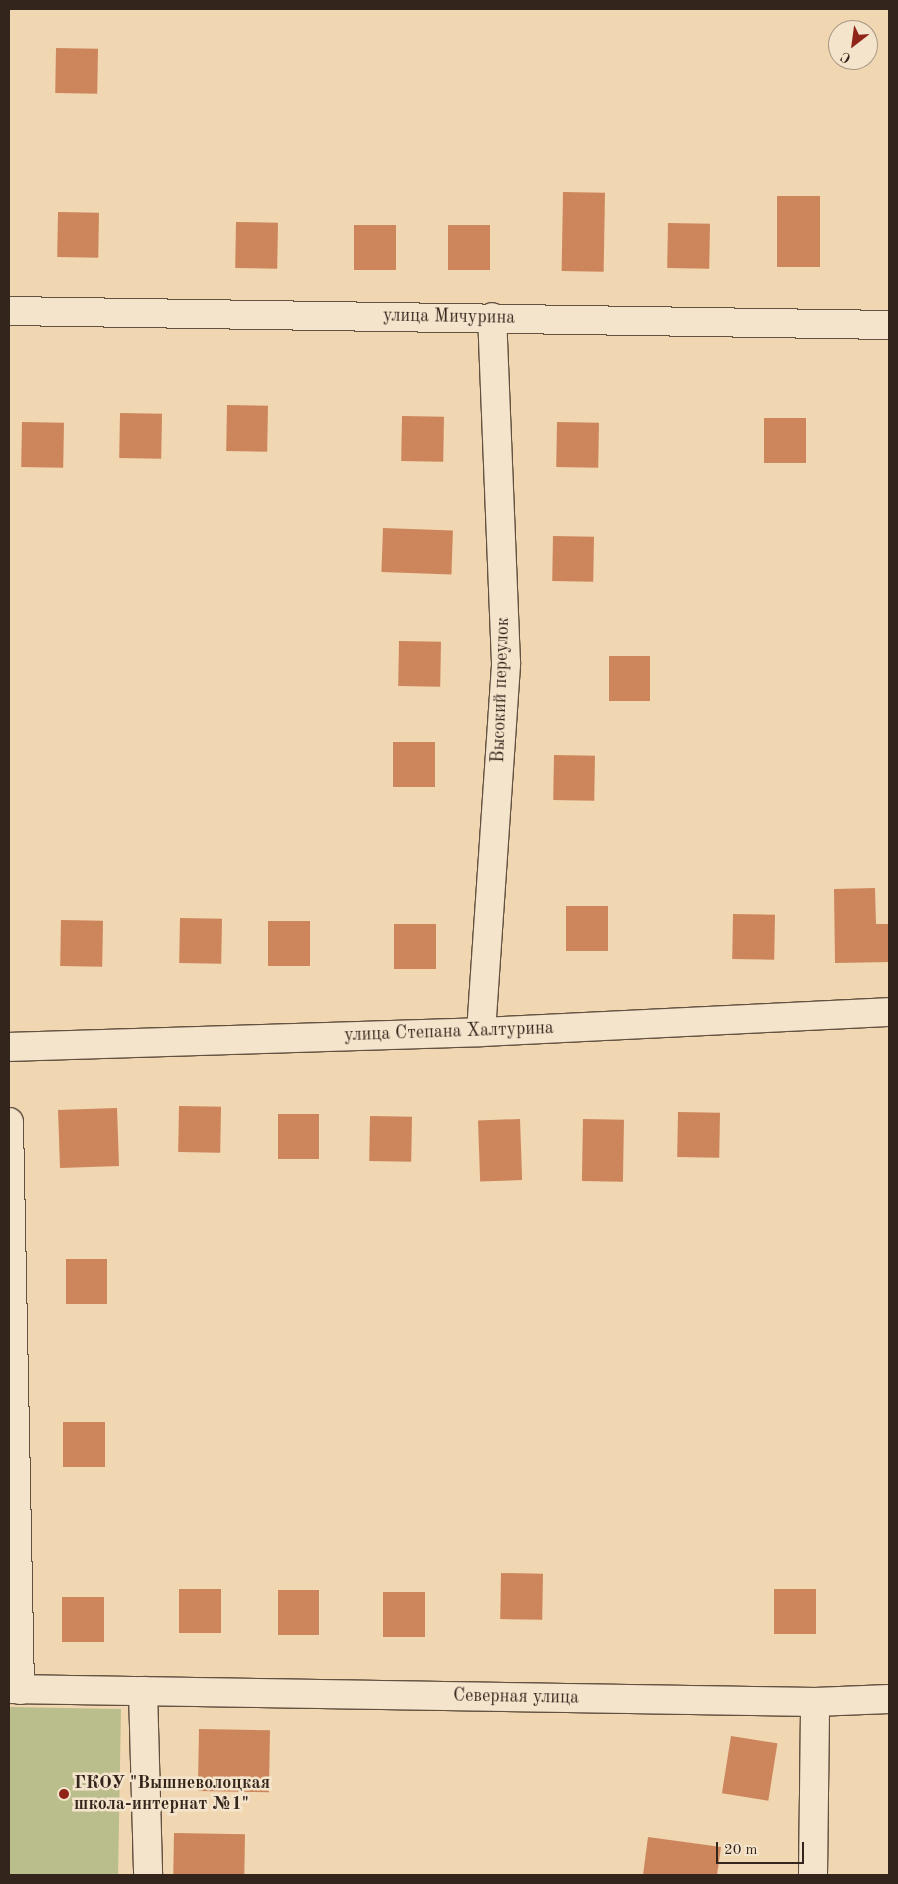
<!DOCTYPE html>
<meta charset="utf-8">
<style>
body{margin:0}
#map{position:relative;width:898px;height:1884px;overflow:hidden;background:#f0d6b1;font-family:"Old Standard TT",serif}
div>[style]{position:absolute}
.green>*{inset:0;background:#babe8c;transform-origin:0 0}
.building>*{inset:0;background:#cd865c;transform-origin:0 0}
.roads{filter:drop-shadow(1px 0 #635141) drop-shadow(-1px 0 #635141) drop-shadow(0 1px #635141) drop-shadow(0 -1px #635141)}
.street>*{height:28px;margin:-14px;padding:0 14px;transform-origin:14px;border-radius:14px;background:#f5e4cc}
.dots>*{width:14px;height:14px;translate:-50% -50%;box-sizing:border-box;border:2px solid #f5e4cc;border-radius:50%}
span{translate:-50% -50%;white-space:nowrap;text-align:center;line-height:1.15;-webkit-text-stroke:5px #f5e4cc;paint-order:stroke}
.street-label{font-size:18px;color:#34251c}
.poi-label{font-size:18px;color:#34251c;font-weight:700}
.left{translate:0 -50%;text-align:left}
.frame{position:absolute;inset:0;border:10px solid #34251c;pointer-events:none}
.north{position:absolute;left:828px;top:20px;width:50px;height:50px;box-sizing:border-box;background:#f5e4cc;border:1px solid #a89886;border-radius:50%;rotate:210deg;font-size:14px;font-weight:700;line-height:20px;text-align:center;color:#34251c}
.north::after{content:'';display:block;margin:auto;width:18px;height:22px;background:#8f2418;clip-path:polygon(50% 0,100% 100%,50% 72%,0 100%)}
.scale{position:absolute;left:716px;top:1842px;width:88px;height:22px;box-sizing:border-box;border:2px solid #34251c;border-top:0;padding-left:6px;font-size:15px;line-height:18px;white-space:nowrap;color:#34251c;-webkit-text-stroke:4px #f5e4cc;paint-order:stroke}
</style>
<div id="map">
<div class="green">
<div style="left:9px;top:1707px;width:112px;height:168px;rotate:1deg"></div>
</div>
<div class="building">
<div style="left:56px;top:48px;width:42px;height:45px;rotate:1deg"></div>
<div style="left:563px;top:192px;width:42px;height:79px;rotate:1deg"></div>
<div style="left:777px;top:196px;width:43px;height:71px"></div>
<div style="left:58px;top:212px;width:41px;height:45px;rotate:1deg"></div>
<div style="left:236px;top:222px;width:42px;height:46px;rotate:1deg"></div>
<div style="left:668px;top:223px;width:42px;height:45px;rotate:1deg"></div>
<div style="left:354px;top:225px;width:42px;height:45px"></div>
<div style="left:448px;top:225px;width:42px;height:45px"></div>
<div style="left:227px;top:405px;width:41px;height:46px;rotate:1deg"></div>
<div style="left:120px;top:413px;width:42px;height:45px;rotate:1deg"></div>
<div style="left:402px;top:416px;width:42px;height:45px;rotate:1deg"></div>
<div style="left:764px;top:418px;width:42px;height:45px"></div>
<div style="left:22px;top:422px;width:42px;height:45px;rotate:1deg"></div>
<div style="left:557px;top:422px;width:42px;height:45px;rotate:1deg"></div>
<div style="left:383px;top:528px;width:70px;height:44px;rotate:2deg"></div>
<div style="left:553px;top:536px;width:41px;height:45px;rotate:1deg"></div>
<div style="left:399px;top:641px;width:42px;height:45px;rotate:1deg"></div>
<div style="left:609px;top:656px;width:41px;height:45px"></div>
<div style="left:393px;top:742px;width:42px;height:45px"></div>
<div style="left:554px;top:755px;width:41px;height:45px;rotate:1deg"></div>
<div style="clip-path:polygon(875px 888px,876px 924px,889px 924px,889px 962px,835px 963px,834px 889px)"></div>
<div style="left:566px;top:906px;width:42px;height:45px"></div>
<div style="left:733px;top:914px;width:42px;height:45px;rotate:1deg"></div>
<div style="left:180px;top:918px;width:42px;height:45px;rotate:1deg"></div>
<div style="left:61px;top:920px;width:42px;height:46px;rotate:1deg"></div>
<div style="left:268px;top:921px;width:42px;height:45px"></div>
<div style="left:394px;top:924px;width:42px;height:45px"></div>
<div style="left:179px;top:1106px;width:42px;height:46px;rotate:1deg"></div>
<div style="left:117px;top:1108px;width:58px;height:59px;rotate:88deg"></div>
<div style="left:678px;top:1112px;width:42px;height:45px;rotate:1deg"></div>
<div style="left:278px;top:1114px;width:41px;height:45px"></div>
<div style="left:370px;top:1116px;width:42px;height:45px;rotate:1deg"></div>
<div style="left:520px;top:1119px;width:61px;height:42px;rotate:88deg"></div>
<div style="left:583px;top:1119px;width:41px;height:62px;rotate:1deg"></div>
<div style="left:66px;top:1259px;width:41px;height:45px"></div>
<div style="left:63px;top:1422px;width:42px;height:45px"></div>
<div style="left:501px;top:1573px;width:42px;height:46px;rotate:1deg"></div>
<div style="left:179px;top:1589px;width:42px;height:44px"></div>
<div style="left:774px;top:1589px;width:42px;height:45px"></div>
<div style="left:278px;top:1590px;width:41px;height:45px"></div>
<div style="left:383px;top:1592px;width:42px;height:45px"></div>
<div style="left:62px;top:1597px;width:42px;height:45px"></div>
<div style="left:199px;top:1729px;width:71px;height:62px;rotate:1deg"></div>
<div style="left:731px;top:1736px;width:47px;height:58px;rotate:9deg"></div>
<div style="left:174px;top:1833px;width:71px;height:42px;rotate:1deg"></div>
<div style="clip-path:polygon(648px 1837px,721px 1847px,717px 1875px,643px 1875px)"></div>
</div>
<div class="roads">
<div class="street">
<div style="left:9px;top:311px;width:880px;rotate:0.91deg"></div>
<div style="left:481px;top:1032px;width:370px;rotate:-86.1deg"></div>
<div style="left:506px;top:663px;width:346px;rotate:-92.3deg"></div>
<div style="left:9px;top:1047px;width:472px;rotate:-1.8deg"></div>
<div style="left:481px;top:1032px;width:408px;rotate:-2.8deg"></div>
<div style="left:9px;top:1122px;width:568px;rotate:88.89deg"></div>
<div style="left:9px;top:1689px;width:806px;rotate:0.92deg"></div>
<div style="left:815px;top:1702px;width:74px;rotate:-2.3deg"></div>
<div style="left:143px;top:1691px;width:184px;rotate:88.4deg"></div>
<div style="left:813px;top:1875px;width:173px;rotate:-89.3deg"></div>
</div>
</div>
<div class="dots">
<div style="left:64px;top:1794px;background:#8f2418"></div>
</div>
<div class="street-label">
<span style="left:449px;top:317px;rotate:1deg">улица Мичурина</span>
<span style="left:501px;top:690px;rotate:-88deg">Высокий переулок</span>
<span style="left:449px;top:1032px;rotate:-2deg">улица Степана Халтурина</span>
<span style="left:516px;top:1697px;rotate:1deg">Северная улица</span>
</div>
<div class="poi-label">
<span class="left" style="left:74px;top:1794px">ГКОУ "Вышневолоцкая<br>школа-интернат №1"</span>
</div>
<div class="frame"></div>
<div class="north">С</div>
<div class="scale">20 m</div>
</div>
